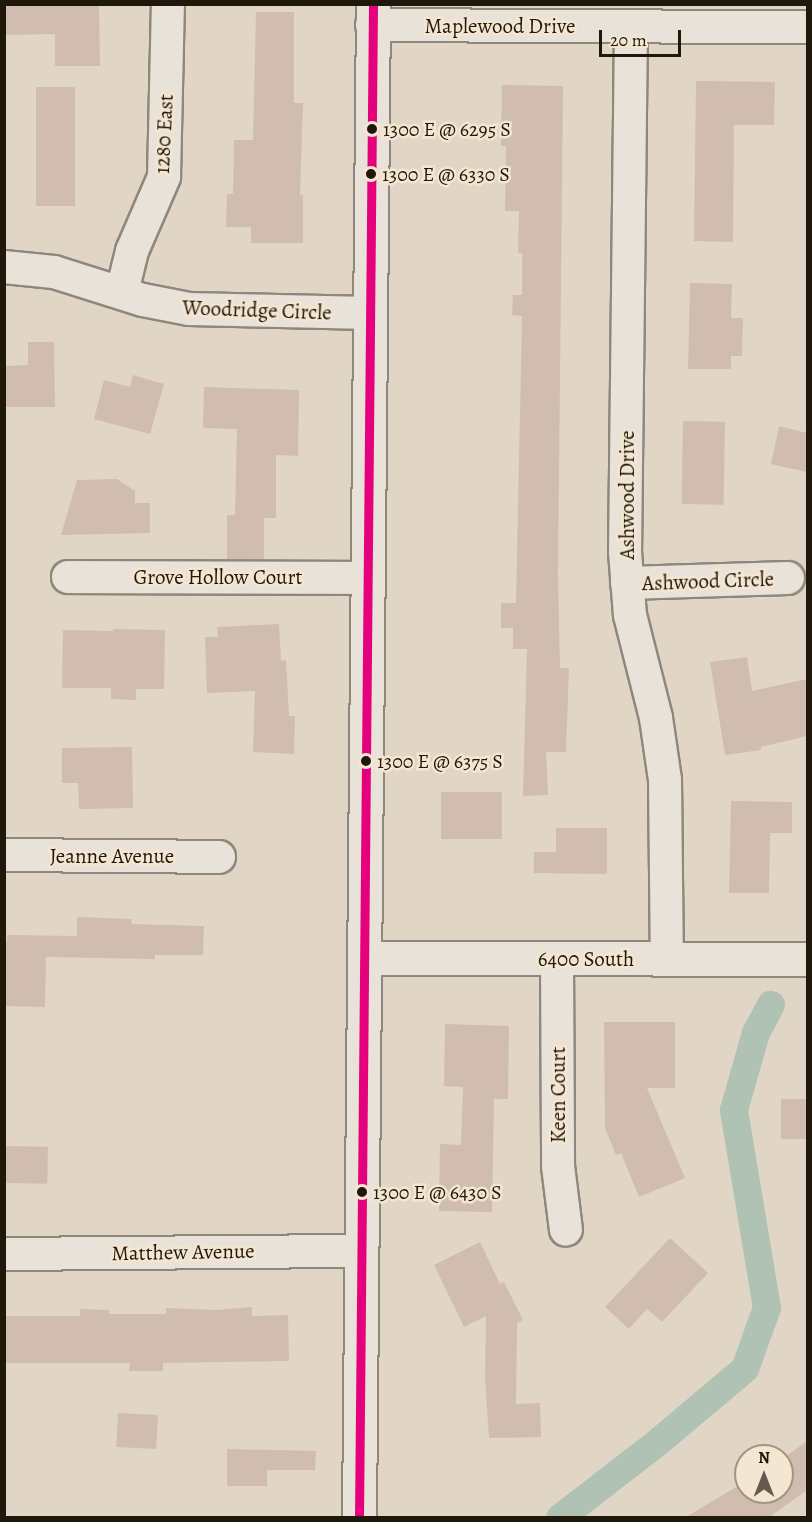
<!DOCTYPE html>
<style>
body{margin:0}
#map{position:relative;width:812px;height:1522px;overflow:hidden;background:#e1d6c5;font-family:Alegreya,serif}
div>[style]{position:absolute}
.canal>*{height:28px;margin:-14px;padding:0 14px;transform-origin:14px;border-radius:14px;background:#afc2b4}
.building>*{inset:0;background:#d0bdaf;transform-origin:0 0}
.roads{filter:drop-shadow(2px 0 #8e877c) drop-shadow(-2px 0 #8e877c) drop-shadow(0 2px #8e877c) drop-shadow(0 -2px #8e877c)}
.street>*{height:32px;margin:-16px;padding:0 16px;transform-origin:16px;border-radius:16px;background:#e8e2d9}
.secondary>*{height:33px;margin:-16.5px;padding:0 16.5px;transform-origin:16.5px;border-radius:16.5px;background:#e8e2d9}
.bus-1>*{height:9px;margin:-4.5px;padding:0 4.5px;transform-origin:4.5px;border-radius:4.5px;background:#e5007d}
.dots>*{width:16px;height:16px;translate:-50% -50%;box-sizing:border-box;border:3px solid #f4e6d1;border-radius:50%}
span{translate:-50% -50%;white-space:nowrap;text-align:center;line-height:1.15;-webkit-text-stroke:5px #f4e6d1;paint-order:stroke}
.bus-label{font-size:20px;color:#21180c}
.left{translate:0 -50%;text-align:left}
.street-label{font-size:21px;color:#21180c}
.frame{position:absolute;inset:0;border:6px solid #21180c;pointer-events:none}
.north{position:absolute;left:734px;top:1444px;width:60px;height:60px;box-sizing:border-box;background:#f4e6d1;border:2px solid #a09482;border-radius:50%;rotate:0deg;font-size:16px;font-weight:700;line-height:24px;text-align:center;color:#21180c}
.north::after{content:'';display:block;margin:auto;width:21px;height:27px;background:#645a4d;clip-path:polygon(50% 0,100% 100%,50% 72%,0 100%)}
.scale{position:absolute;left:599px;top:30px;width:82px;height:27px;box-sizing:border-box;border:3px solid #21180c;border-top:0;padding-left:8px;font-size:18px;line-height:21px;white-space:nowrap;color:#21180c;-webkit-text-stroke:4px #f4e6d1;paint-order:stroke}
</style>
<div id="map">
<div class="canal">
<div style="left:560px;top:1518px;width:123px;rotate:-37.7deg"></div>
<div style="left:657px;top:1443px;width:115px;rotate:-40.1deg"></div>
<div style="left:745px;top:1369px;width:65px;rotate:-70.2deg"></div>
<div style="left:767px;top:1308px;width:201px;rotate:-99.5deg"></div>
<div style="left:734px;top:1110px;width:80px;rotate:-74.1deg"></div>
<div style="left:756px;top:1033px;width:32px;rotate:-62deg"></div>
</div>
<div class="building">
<div style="clip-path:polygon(4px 4px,99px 4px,100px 66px,55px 66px,55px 34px,4px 35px)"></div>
<div style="clip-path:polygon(256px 12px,294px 12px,294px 103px,303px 103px,300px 195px,303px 195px,303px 243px,251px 243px,251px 227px,226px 227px,227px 194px,233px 194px,234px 140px,253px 140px)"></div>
<div style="clip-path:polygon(696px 81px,775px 82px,774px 125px,734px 125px,733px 242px,694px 241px)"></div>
<div style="clip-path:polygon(502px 85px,563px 86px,558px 573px,560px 668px,569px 668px,566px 752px,546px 752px,548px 795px,523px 796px,527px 649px,513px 649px,513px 628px,501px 628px,501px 603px,516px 603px,522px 316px,512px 315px,513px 295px,522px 295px,522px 253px,518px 253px,519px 211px,505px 211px,506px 146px,501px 146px)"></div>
<div style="left:36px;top:87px;width:39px;height:119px"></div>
<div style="clip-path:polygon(690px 283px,732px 284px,731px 318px,743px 318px,742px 356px,731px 356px,731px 369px,688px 369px)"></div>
<div style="clip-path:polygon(28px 342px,54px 342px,55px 407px,4px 407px,4px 366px,28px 365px)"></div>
<div style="clip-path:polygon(133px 375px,164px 384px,150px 434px,94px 419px,104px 380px,130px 387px)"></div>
<div style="clip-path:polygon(204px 387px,299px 390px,298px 456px,276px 455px,276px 518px,264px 518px,264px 559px,227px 559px,227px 515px,235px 515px,237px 429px,203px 428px)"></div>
<div style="left:683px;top:421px;width:42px;height:83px;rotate:1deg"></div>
<div style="clip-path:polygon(779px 426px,807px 433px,807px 472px,771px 464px)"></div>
<div style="clip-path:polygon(117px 479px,135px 491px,135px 503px,150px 503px,150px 533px,61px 535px,77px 480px)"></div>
<div style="clip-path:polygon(279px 624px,281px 661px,286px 660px,289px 716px,295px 716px,294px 754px,253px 752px,255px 691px,207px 693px,205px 637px,218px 637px,217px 627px)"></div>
<div style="clip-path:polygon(113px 629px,165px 630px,164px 689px,136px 689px,136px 700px,111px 699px,111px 688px,62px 688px,63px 630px,113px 631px)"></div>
<div style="clip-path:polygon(747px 657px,752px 691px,807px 679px,807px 736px,761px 747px,761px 750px,725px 755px,710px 662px)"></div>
<div style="clip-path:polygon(132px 747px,133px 808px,79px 809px,78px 783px,62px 783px,62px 748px)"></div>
<div style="left:502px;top:792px;width:47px;height:61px;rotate:90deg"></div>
<div style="clip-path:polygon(731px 801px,792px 802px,792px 833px,770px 833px,769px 893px,729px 893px)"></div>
<div style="clip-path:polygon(556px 828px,607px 828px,607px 874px,534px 873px,534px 852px,556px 852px)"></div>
<div style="clip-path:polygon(77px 917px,132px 919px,131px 924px,204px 926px,203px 955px,155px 955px,155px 959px,46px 957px,45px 1007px,4px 1006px,4px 942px,7px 942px,7px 935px,77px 936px)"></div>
<div style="clip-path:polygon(604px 1022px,675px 1022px,675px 1088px,647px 1088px,685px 1178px,639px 1197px,621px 1153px,616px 1155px,605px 1128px)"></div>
<div style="clip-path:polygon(445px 1024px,509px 1026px,508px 1099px,494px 1099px,492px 1212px,439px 1211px,440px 1144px,461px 1145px,463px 1087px,444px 1086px)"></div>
<div style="left:781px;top:1099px;width:26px;height:40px"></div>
<div style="left:4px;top:1146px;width:44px;height:37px;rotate:1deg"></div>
<div style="clip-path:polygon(670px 1238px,708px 1273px,662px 1322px,647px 1309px,629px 1329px,605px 1307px)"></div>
<div style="clip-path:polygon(480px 1242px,500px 1284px,504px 1282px,523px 1320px,517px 1323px,516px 1404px,540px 1403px,541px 1437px,489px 1438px,485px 1379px,486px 1316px,464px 1327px,434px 1265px)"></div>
<div style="clip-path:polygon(252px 1307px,252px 1316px,288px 1315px,289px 1361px,163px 1363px,163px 1371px,129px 1371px,130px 1363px,4px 1363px,4px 1316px,80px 1316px,80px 1309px,109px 1310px,109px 1314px,166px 1314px,166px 1308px,217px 1310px)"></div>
<div style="left:118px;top:1413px;width:40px;height:34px;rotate:3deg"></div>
<div style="clip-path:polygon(807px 1441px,807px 1490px,768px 1518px,684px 1518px,738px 1486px,742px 1492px,782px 1492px,782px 1459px)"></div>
<div style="clip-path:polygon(227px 1449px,316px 1451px,315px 1470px,267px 1470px,267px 1486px,227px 1486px)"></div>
</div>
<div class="roads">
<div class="street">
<div style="left:372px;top:25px;width:436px;rotate:0.3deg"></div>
<div style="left:631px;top:26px;width:526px;rotate:90.65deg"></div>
<div style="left:625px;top:552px;width:63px;rotate:85.5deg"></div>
<div style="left:630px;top:615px;width:106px;rotate:75.8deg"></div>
<div style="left:656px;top:718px;width:63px;rotate:81.7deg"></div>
<div style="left:665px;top:780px;width:179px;rotate:89.4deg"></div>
<div style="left:4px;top:267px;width:50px;rotate:5.7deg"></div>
<div style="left:54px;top:272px;width:93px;rotate:17.5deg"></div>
<div style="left:143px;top:300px;width:47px;rotate:11.1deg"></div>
<div style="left:189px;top:309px;width:181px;rotate:1.3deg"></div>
<div style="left:122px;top:292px;width:42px;rotate:-76.3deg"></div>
<div style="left:132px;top:251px;width:81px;rotate:-66.6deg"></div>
<div style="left:164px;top:177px;width:173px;rotate:-88.7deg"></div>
<div style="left:68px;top:577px;width:300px;rotate:0.2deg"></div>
<div style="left:627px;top:583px;width:161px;rotate:-1.8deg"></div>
<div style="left:4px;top:855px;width:215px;rotate:0.5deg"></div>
<div style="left:557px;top:959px;width:207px;rotate:89.7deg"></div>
<div style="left:558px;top:1166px;width:64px;rotate:82.9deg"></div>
<div style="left:4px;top:1254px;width:357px;rotate:-0.5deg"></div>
</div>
<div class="secondary">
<div style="left:364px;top:958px;width:444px;rotate:0.1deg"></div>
<div style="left:359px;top:1518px;width:1514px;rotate:-89.47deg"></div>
</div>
</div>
<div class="bus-1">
<div style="left:359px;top:1518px;width:1514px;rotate:-89.47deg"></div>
</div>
<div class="dots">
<div style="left:372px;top:129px;background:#21180c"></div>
<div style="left:371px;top:174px;background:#21180c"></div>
<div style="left:366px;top:761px;background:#21180c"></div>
<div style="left:362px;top:1192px;background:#21180c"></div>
</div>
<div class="bus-label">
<span class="left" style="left:383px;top:129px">1300 E @ 6295 S</span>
<span class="left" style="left:382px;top:174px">1300 E @ 6330 S</span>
<span class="left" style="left:377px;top:761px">1300 E @ 6375 S</span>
<span class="left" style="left:373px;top:1192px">1300 E @ 6430 S</span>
</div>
<div class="street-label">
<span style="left:500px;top:26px">Maplewood Drive</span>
<span style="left:164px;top:134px;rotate:-87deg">1280 East</span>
<span style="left:257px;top:310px;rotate:2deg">Woodridge Circle</span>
<span style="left:627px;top:495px;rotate:-90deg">Ashwood Drive</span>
<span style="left:218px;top:577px">Grove Hollow Court</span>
<span style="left:708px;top:581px;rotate:-2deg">Ashwood Circle</span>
<span style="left:112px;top:856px">Jeanne Avenue</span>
<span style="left:586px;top:959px">6400 South</span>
<span style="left:558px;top:1095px;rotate:-90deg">Keen Court</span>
<span style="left:183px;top:1252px;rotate:-1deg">Matthew Avenue</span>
</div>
<div class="frame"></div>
<div class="north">N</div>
<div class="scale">20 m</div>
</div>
